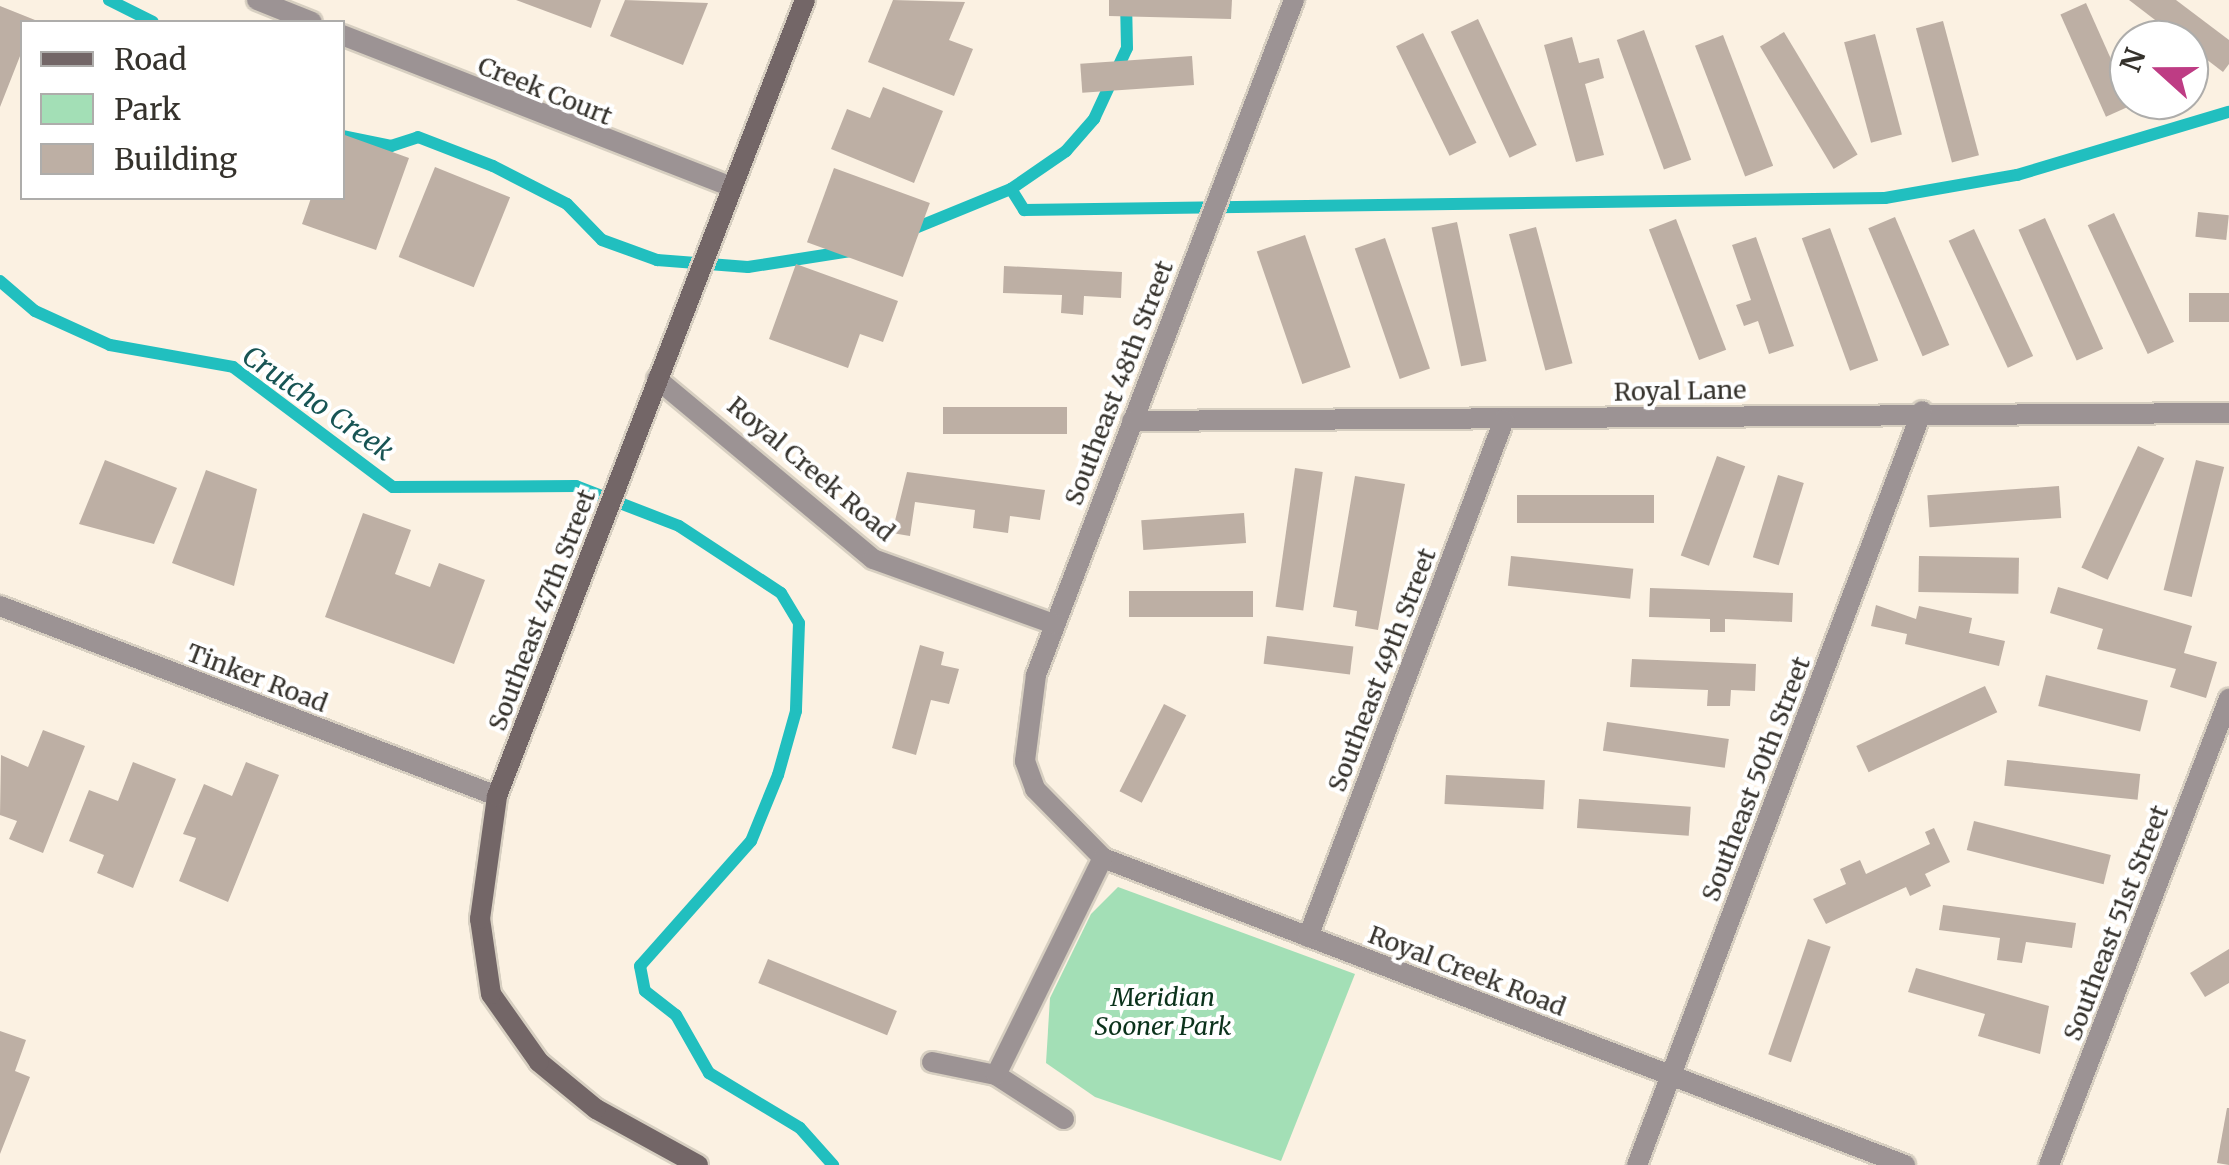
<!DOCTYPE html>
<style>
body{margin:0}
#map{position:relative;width:2229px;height:1165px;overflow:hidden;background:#fbf1e2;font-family:Merriweather,serif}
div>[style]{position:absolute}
.green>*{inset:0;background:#a3dfb6}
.stream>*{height:12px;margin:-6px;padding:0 6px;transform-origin:6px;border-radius:6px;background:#21bfbf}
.building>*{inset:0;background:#bdafa4;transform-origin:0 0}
.roads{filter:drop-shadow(2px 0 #d7cfc1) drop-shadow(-2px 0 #d7cfc1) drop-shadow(0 2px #d7cfc1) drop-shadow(0 -2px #d7cfc1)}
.street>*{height:20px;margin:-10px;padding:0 10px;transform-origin:10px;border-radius:10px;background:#9c9394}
.secondary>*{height:20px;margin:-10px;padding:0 10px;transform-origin:10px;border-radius:10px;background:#736667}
span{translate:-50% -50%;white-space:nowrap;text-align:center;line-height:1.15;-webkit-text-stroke:8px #fff;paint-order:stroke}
.street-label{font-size:25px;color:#35322c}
.park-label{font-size:25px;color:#0b321b;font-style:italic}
.water-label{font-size:28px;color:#185454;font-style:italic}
.legend{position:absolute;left:20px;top:20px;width:325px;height:180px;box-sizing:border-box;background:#fff;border:2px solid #aeadab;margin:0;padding:12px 18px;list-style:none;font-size:30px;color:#35322c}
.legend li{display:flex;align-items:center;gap:20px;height:50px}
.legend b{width:50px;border:2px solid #aeadab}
.north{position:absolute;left:2109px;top:20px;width:100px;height:100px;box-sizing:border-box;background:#fff;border:2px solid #aeadab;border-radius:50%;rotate:291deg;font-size:28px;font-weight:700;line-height:40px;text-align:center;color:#35322c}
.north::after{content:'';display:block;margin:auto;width:35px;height:45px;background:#be3c84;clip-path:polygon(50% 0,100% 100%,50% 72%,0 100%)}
</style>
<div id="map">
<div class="green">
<div style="clip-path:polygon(1118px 887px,1355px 974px,1281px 1161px,1095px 1097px,1046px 1063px,1050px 998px,1091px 914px)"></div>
</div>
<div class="stream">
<div style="left:109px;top:0;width:49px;rotate:26.6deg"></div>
<div style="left:342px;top:136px;width:50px;rotate:11.5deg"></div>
<div style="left:391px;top:146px;width:28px;rotate:-18deg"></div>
<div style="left:418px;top:137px;width:80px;rotate:21.1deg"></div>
<div style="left:493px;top:166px;width:83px;rotate:27.2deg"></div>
<div style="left:567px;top:204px;width:50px;rotate:45.8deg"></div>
<div style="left:602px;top:240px;width:59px;rotate:20deg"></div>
<div style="left:657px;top:260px;width:91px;rotate:4.4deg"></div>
<div style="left:748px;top:267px;width:110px;rotate:-8.9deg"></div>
<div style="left:1011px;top:189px;width:25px;rotate:58deg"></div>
<div style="left:1024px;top:210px;width:861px;rotate:-0.8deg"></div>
<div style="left:1885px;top:198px;width:134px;rotate:-9.9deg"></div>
<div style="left:2017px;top:175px;width:221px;rotate:-16.6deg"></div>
<div style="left:908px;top:231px;width:111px;rotate:-22.2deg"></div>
<div style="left:1011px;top:189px;width:67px;rotate:-34.6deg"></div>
<div style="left:1066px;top:151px;width:43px;rotate:-48.8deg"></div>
<div style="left:1094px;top:119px;width:78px;rotate:-65.1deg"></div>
<div style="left:1127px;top:48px;width:48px;rotate:-91.2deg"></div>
<div style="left:0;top:281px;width:46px;rotate:40.6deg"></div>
<div style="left:35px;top:311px;width:82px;rotate:24.4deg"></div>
<div style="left:110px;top:345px;width:125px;rotate:10.1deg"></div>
<div style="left:233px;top:367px;width:200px;rotate:36.9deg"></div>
<div style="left:393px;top:487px;width:183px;rotate:-0.3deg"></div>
<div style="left:576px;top:486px;width:110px;rotate:21.2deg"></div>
<div style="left:679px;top:526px;width:122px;rotate:33.3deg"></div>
<div style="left:781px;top:593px;width:35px;rotate:59deg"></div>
<div style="left:799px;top:623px;width:88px;rotate:92deg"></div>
<div style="left:796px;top:711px;width:66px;rotate:105.7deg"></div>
<div style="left:778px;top:775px;width:71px;rotate:112.2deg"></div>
<div style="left:751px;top:841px;width:167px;rotate:131.6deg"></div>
<div style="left:640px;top:966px;width:25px;rotate:79deg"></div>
<div style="left:645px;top:991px;width:39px;rotate:38deg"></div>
<div style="left:676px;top:1015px;width:67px;rotate:60.4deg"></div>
<div style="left:709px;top:1073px;width:106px;rotate:31.1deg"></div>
<div style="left:800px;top:1128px;width:50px;rotate:48.3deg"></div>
</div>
<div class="building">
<div style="clip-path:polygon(516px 0,601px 0,591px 28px)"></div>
<div style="clip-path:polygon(625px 0,708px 3px,683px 65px,610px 36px)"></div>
<div style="clip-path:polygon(893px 0,965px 2px,949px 40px,973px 49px,954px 96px,868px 62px)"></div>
<div style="clip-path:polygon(1109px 0,1232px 0,1231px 19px,1109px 16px)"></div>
<div style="clip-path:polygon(2129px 0,2176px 0,2229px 40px,2229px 64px,2223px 72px)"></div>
<div style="left:2086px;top:3px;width:112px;height:28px;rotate:66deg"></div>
<div style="clip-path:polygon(0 6px,35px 20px,22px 22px,22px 51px,0 107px)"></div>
<div style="left:1478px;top:19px;width:139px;height:30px;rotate:65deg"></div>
<div style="left:1943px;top:21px;width:139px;height:28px;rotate:75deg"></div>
<div style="left:1644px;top:30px;width:138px;height:29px;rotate:70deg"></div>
<div style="left:1784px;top:32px;width:143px;height:28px;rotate:59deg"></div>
<div style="left:1423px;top:33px;width:122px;height:30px;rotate:64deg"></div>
<div style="left:1875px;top:34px;width:104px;height:32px;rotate:75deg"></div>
<div style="left:1723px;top:35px;width:140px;height:30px;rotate:69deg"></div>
<div style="clip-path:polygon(1572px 37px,1579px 63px,1599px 58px,1604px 78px,1585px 84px,1604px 155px,1576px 162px,1544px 45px)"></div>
<div style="left:1192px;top:56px;width:29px;height:112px;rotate:86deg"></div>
<div style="clip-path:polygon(883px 87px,943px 111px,914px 183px,831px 149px,847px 109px,870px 118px)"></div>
<div style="clip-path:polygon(342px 134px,409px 158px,376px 250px,302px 224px,311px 198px,342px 198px)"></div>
<div style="left:435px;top:167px;width:81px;height:97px;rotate:22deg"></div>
<div style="left:834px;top:168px;width:102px;height:79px;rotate:20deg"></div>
<div style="left:2198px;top:212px;width:31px;height:25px;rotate:6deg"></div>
<div style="left:2114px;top:213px;width:142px;height:29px;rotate:65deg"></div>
<div style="left:1895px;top:217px;width:139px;height:29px;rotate:67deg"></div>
<div style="left:2045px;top:218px;width:143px;height:29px;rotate:66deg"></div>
<div style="left:1676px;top:219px;width:140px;height:29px;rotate:69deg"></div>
<div style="left:1457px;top:222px;width:142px;height:26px;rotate:78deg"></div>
<div style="left:1536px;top:227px;width:141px;height:28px;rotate:75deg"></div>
<div style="left:1830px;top:228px;width:141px;height:30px;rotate:70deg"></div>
<div style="left:1974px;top:229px;width:140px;height:28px;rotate:65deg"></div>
<div style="left:1305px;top:235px;width:140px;height:51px;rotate:71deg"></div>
<div style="clip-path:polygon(1756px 237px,1794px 346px,1769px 354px,1758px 321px,1744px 326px,1736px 305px,1751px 300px,1732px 245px)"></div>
<div style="left:1385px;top:238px;width:138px;height:32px;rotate:71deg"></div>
<div style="clip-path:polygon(796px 264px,898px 301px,883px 342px,860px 334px,848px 368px,769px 339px)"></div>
<div style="clip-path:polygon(1004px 266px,1122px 272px,1121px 298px,1084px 296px,1083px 315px,1061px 313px,1062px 295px,1003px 293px)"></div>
<div style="left:2229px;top:293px;width:29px;height:40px;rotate:90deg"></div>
<div style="left:943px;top:407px;width:124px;height:27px"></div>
<div style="left:2138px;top:446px;width:29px;height:134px;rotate:25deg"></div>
<div style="left:1717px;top:456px;width:30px;height:106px;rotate:20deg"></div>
<div style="clip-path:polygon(105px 460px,177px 488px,154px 544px,79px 524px)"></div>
<div style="left:2196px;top:460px;width:29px;height:134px;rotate:14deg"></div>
<div style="left:1295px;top:468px;width:28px;height:140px;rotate:8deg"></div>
<div style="clip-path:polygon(206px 470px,257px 489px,234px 586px,172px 563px)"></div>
<div style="clip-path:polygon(907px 472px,1045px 490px,1040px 520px,1010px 516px,1008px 533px,973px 528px,975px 510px,915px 502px,910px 536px,892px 533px)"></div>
<div style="left:1778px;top:475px;width:27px;height:86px;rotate:17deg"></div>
<div style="clip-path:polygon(1355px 476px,1405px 484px,1378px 630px,1355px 626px,1357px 611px,1333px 607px)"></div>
<div style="left:2059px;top:486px;width:32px;height:132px;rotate:86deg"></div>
<div style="left:1654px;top:495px;width:28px;height:137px;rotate:90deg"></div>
<div style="clip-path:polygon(363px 513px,411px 530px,395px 574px,430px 587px,439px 563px,485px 580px,454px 664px,325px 617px)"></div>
<div style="left:1244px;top:513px;width:30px;height:103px;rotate:86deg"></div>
<div style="left:1511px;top:556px;width:123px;height:30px;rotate:6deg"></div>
<div style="left:1919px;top:556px;width:100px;height:36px;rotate:1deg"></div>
<div style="clip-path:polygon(2058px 587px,2192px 626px,2184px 653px,2217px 662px,2206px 698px,2170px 687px,2176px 669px,2097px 649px,2103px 629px,2050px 613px)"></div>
<div style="clip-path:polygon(1650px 588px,1793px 593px,1792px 622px,1725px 619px,1725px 632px,1710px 632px,1710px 619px,1649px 617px)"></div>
<div style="left:1129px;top:591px;width:124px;height:26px"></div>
<div style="clip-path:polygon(1876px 605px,1916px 619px,1919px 606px,1972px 618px,1969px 633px,2005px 641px,1999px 666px,1905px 644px,1907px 634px,1871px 626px)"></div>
<div style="left:1267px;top:636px;width:87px;height:28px;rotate:7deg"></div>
<div style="clip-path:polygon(920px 645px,944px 652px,941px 665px,959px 669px,949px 704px,931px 700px,916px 755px,892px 748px)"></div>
<div style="clip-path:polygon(1632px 659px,1756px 664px,1755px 691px,1731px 690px,1730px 706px,1707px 706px,1708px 690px,1630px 687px)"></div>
<div style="left:2046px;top:675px;width:105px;height:32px;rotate:14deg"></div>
<div style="left:1985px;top:686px;width:29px;height:142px;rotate:65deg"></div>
<div style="left:1164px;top:704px;width:25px;height:98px;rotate:27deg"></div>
<div style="left:1607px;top:722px;width:123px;height:29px;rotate:8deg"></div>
<div style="clip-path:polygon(43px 730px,85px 746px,43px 853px,9px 839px,17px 821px,0 815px,1px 755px,28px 767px)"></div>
<div style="left:2007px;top:760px;width:134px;height:26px;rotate:6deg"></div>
<div style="clip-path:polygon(133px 762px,176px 779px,133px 888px,97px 873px,104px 855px,69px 841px,89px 790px,118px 801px)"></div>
<div style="clip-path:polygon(246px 762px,279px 775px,228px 902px,179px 881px,196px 838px,183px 834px,204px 784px,232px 796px)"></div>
<div style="left:1446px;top:775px;width:99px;height:29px;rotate:3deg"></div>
<div style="left:1579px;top:799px;width:112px;height:29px;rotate:4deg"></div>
<div style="left:1974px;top:821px;width:141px;height:30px;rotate:14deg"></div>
<div style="clip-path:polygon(1934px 828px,1950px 862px,1925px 874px,1931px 886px,1910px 896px,1906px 887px,1826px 924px,1813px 899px,1846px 884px,1840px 869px,1860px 860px,1866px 874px,1930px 844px,1925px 832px)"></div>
<div style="clip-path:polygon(1943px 905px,2076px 923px,2072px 948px,2026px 942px,2022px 963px,1997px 960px,2000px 938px,1939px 930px)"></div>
<div style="left:1808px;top:939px;width:24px;height:122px;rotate:19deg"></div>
<div style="clip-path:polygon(2229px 949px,2229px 983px,2205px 997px,2190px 973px)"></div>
<div style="left:768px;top:959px;width:139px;height:26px;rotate:22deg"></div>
<div style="clip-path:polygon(1916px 968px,2049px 1006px,2040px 1054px,1978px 1036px,1985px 1014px,1908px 992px)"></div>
<div style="clip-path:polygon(0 1031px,26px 1040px,15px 1071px,30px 1077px,0 1154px)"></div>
<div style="clip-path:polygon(2227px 1108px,2229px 1108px,2229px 1165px,2217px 1163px)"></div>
</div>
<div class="roads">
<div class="street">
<div style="left:257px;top:0;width:59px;rotate:21.8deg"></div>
<div style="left:1294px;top:0;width:723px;rotate:110.92deg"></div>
<div style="left:1036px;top:675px;width:87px;rotate:97.3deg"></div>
<div style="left:1025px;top:761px;width:30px;rotate:70deg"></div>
<div style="left:1035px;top:789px;width:97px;rotate:45.4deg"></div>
<div style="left:1103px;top:858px;width:859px;rotate:20.95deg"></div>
<div style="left:342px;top:35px;width:418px;rotate:21.3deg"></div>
<div style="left:657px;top:379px;width:281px;rotate:39.8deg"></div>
<div style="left:873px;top:559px;width:192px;rotate:19.8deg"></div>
<div style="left:1132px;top:421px;width:1097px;rotate:-0.42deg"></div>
<div style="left:0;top:606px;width:532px;rotate:20.92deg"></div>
<div style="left:1308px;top:937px;width:553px;rotate:-69.24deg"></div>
<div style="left:932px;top:1062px;width:65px;rotate:11.5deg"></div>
<div style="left:996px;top:1075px;width:81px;rotate:32.9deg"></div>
<div style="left:996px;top:1075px;width:242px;rotate:-63.8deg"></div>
<div style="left:1637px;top:1165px;width:806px;rotate:-69.29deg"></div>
<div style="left:2049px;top:1165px;width:500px;rotate:-68.9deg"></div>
</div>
<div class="secondary">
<div style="left:698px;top:1165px;width:116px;rotate:-151.2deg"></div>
<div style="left:596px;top:1109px;width:74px;rotate:-140.5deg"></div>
<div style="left:539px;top:1062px;width:83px;rotate:-125.2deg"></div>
<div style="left:491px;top:994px;width:76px;rotate:-98.3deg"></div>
<div style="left:480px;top:919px;width:124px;rotate:-82.1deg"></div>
<div style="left:497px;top:796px;width:854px;rotate:-68.85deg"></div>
</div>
</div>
<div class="street-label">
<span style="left:545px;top:91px;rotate:22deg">Creek Court</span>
<span style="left:1119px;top:383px;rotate:-69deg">Southeast 48th Street</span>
<span style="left:1680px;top:391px;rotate:-1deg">Royal Lane</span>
<span style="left:811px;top:469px;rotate:40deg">Royal Creek Road</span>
<span style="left:542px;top:610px;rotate:-69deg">Southeast 47th Street</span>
<span style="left:1382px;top:670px;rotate:-69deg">Southeast 49th Street</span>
<span style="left:257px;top:678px;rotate:21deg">Tinker Road</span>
<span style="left:1756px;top:779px;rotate:-69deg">Southeast 50th Street</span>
<span style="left:2116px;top:923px;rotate:-69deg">Southeast 51st Street</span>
<span style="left:1467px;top:971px;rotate:21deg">Royal Creek Road</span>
</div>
<div class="park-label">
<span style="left:1163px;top:1012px">Meridian<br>Sooner Park</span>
</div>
<div class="water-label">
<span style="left:318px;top:403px;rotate:35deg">Crutcho Creek</span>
</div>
<ul class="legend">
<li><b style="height:12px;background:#736667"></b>Road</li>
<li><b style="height:28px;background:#a3dfb6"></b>Park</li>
<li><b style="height:28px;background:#bdafa4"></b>Building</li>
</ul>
<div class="north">N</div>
</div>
